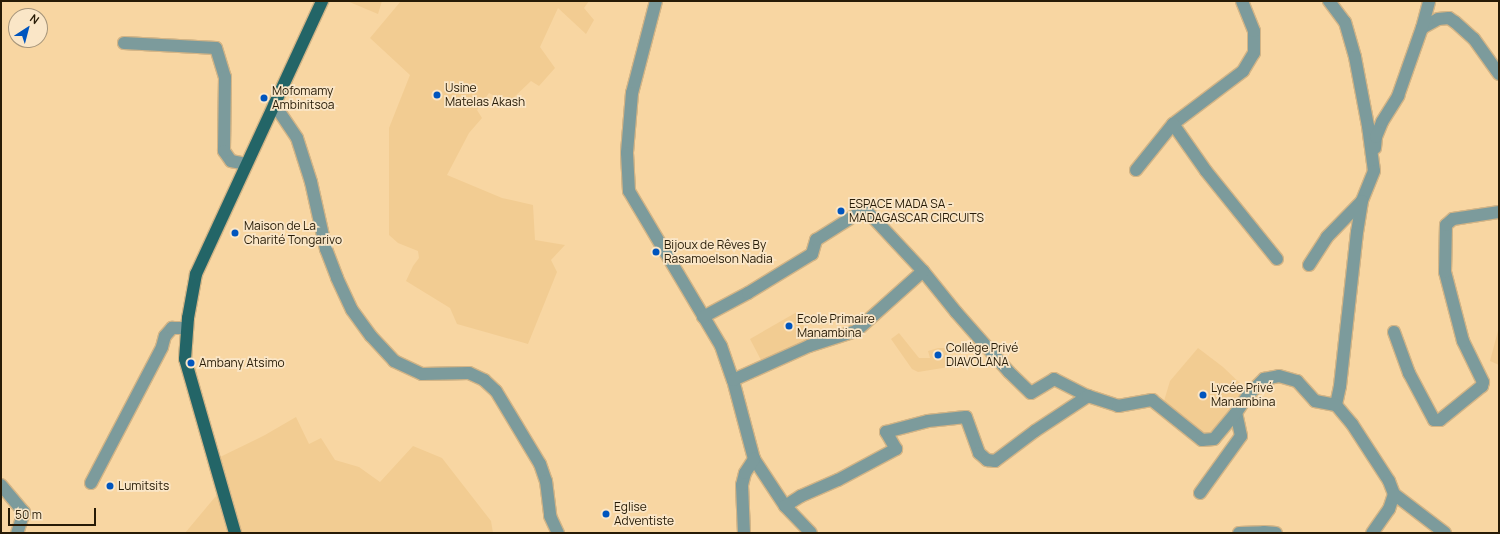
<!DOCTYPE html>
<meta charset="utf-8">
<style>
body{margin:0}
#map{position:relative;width:1500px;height:534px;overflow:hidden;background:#f8d6a2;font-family:Manrope,sans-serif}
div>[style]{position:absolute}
.built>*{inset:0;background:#f2cc92}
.roads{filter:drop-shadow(1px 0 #d2b486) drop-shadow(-1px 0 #d2b486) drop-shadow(0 1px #d2b486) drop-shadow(0 -1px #d2b486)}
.minor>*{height:12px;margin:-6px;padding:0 6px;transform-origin:6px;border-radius:6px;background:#7c9b9c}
.major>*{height:12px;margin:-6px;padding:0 6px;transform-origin:6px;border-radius:6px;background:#236567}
.dots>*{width:11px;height:11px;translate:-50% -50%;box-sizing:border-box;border:2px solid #fae6c7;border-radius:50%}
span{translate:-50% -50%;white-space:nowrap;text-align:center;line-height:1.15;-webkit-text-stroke:3.5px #fae6c7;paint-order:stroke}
.poi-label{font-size:12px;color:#271b06}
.left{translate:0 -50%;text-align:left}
.frame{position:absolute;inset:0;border:2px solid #271b06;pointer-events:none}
.north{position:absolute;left:8px;top:8px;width:40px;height:40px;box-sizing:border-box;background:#fae6c7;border:1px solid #a6957a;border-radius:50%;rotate:36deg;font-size:11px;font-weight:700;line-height:16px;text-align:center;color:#271b06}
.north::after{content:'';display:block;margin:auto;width:14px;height:18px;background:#0055be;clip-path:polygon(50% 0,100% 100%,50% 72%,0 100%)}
.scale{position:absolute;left:8px;top:508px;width:88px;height:18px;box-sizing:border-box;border:2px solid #271b06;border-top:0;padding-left:5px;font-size:12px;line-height:14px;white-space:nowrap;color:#271b06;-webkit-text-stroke:3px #fae6c7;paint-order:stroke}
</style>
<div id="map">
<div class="built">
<div style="clip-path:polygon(347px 1px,382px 1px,378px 14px)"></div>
<div style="clip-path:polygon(401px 1px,589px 1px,584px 8px,594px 20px,586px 34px,558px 8px,540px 47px,555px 68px,539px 86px,531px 81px,508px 103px,489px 93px,477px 110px,482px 118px,469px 133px,447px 175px,502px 198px,533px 205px,535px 240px,565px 245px,551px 260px,557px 272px,528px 344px,457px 324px,450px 308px,406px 281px,413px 266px,419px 258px,418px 251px,398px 243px,389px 235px,389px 128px,410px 75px,370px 38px)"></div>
<div style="clip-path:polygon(797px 312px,812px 342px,762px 362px,750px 339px)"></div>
<div style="clip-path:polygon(1499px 327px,1499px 365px,1490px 361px)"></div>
<div style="clip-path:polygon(899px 333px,919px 358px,930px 358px,928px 351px,938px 348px,946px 348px,949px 367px,918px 372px,912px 369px,891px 339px)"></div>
<div style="clip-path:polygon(1198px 348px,1223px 367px,1245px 388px,1231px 412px,1210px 435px,1204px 436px,1164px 401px,1170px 381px)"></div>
<div style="clip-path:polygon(296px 417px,309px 444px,321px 438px,335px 460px,359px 467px,380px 482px,413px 446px,442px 458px,491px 521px,493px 533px,185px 533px,226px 484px,218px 458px,265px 435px)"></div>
</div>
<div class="roads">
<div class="minor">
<div style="left:656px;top:1px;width:95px;rotate:104.6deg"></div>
<div style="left:632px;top:93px;width:60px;rotate:94.8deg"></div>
<div style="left:627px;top:153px;width:38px;rotate:87deg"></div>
<div style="left:629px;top:191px;width:180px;rotate:59.3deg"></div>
<div style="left:721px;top:346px;width:36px;rotate:71deg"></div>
<div style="left:733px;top:380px;width:82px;rotate:75.1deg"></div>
<div style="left:754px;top:459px;width:56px;rotate:56.6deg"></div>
<div style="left:785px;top:506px;width:37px;rotate:46deg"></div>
<div style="left:1329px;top:1px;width:26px;rotate:53deg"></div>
<div style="left:1345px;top:22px;width:36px;rotate:74deg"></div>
<div style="left:1355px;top:57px;width:70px;rotate:79.3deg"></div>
<div style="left:1368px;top:126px;width:45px;rotate:82.4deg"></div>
<div style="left:1374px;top:171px;width:32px;rotate:112deg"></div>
<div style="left:1362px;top:201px;width:31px;rotate:99deg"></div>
<div style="left:1357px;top:232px;width:155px;rotate:96.3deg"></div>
<div style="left:1340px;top:386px;width:19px;rotate:102deg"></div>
<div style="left:1336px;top:405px;width:25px;rotate:50deg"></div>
<div style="left:1352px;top:424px;width:68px;rotate:57deg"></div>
<div style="left:1389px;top:481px;width:14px;rotate:69deg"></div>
<div style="left:1394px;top:494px;width:16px;rotate:108deg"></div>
<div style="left:1389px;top:509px;width:29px;rotate:125deg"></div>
<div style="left:1422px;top:28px;width:18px;rotate:-29deg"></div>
<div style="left:1438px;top:19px;width:11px;rotate:-5deg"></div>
<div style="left:1449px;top:18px;width:7px;rotate:34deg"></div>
<div style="left:1455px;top:22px;width:25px;rotate:42deg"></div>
<div style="left:1474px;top:39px;width:43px;rotate:54.5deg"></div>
<div style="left:124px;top:43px;width:92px;rotate:3.1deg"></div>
<div style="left:216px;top:48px;width:30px;rotate:73deg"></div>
<div style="left:225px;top:77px;width:74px;rotate:90.8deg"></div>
<div style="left:224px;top:151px;width:12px;rotate:55deg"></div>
<div style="left:231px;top:161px;width:15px;rotate:11deg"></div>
<div style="left:274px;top:104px;width:41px;rotate:55.9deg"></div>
<div style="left:297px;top:138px;width:46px;rotate:72.3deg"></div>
<div style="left:311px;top:182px;width:69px;rotate:77.4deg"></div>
<div style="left:326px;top:249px;width:31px;rotate:69deg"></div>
<div style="left:337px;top:278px;width:35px;rotate:65deg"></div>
<div style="left:352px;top:310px;width:32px;rotate:54deg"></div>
<div style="left:371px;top:336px;width:34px;rotate:47deg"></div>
<div style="left:394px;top:361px;width:31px;rotate:25deg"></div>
<div style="left:422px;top:374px;width:47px;rotate:-1.2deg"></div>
<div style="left:469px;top:373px;width:17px;rotate:25deg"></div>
<div style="left:484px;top:380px;width:16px;rotate:43deg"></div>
<div style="left:496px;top:391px;width:85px;rotate:58.9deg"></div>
<div style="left:540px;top:464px;width:18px;rotate:71deg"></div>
<div style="left:546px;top:481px;width:35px;rotate:83deg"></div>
<div style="left:550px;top:516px;width:19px;rotate:65deg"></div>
<div style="left:1173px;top:124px;width:88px;rotate:-37.1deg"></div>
<div style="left:1243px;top:71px;width:21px;rotate:-59deg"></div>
<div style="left:1254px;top:53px;width:22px;rotate:-90deg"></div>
<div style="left:1254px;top:31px;width:32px;rotate:-112deg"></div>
<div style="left:1375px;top:148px;width:11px;rotate:-85deg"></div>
<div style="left:1376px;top:137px;width:16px;rotate:-68deg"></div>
<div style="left:1382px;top:122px;width:31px;rotate:-58deg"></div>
<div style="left:1398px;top:96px;width:72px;rotate:-70.6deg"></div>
<div style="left:1422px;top:28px;width:28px;rotate:-75deg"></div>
<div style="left:1136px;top:170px;width:59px;rotate:-51.2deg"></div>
<div style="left:1173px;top:124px;width:57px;rotate:54.9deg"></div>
<div style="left:1206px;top:171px;width:113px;rotate:51.1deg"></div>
<div style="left:1309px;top:265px;width:33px;rotate:-57deg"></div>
<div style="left:1327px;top:237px;width:50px;rotate:-45.8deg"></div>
<div style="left:703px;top:317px;width:51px;rotate:-28.1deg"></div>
<div style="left:748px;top:293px;width:75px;rotate:-31.4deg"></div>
<div style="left:812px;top:254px;width:15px;rotate:-74deg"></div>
<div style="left:816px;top:240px;width:58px;rotate:-32.3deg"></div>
<div style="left:865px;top:209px;width:85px;rotate:46.9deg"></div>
<div style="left:923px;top:271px;width:53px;rotate:51.2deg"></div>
<div style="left:956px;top:312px;width:80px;rotate:48.5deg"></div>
<div style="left:1009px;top:372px;width:30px;rotate:44deg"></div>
<div style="left:1031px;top:393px;width:27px;rotate:-31deg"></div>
<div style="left:1054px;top:379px;width:38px;rotate:27deg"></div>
<div style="left:1394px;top:332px;width:44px;rotate:69.9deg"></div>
<div style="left:1409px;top:373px;width:53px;rotate:62deg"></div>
<div style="left:1434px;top:420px;width:6px"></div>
<div style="left:1440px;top:420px;width:54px;rotate:-39deg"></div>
<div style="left:1482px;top:386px;width:4px;rotate:-76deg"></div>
<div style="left:1483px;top:382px;width:46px;rotate:-116deg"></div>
<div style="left:1463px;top:341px;width:71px;rotate:-104.6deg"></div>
<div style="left:1445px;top:272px;width:47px;rotate:-88.8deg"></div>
<div style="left:1446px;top:225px;width:9px;rotate:-41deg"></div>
<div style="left:1453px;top:219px;width:47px;rotate:-8.7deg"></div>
<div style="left:733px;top:380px;width:83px;rotate:-24.1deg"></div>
<div style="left:809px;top:346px;width:49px;rotate:-17.7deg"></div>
<div style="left:856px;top:331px;width:90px;rotate:-41.8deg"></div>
<div style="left:91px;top:483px;width:153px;rotate:-62.4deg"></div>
<div style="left:162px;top:347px;width:11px;rotate:-75deg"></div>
<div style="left:165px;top:336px;width:11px;rotate:-49deg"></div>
<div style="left:172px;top:328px;width:15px"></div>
<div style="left:1px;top:485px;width:35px;rotate:50deg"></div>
<div style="left:24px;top:512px;width:22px;rotate:108deg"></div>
<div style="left:1200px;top:493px;width:70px;rotate:-54.3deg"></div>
<div style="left:1241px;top:436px;width:24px;rotate:-102deg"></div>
<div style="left:1236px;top:413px;width:22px;rotate:-56deg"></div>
<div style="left:1248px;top:395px;width:23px;rotate:-45deg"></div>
<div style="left:1264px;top:379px;width:15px;rotate:-11deg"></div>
<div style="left:1279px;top:376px;width:19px;rotate:16deg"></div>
<div style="left:1297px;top:381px;width:27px;rotate:48deg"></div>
<div style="left:1315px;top:401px;width:21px;rotate:11deg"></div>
<div style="left:1394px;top:494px;width:64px;rotate:37.4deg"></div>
<div style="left:785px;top:506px;width:19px;rotate:-32deg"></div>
<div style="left:801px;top:496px;width:40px;rotate:-23.4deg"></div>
<div style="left:838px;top:480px;width:66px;rotate:-28.1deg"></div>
<div style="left:896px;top:449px;width:20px;rotate:-120deg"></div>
<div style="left:886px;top:432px;width:43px;rotate:-14.7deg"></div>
<div style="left:928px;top:421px;width:38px;rotate:-6deg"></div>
<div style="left:966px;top:417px;width:38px;rotate:70deg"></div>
<div style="left:979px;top:453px;width:11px;rotate:41deg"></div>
<div style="left:987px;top:460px;width:8px;rotate:7deg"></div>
<div style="left:995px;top:461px;width:50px;rotate:-36.9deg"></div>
<div style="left:1035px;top:431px;width:64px;rotate:-33.4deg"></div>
<div style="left:1088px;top:396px;width:32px;rotate:18deg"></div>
<div style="left:1118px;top:406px;width:35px;rotate:-10deg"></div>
<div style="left:1152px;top:400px;width:64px;rotate:38.7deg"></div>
<div style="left:1202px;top:440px;width:12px;rotate:-5deg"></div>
<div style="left:1214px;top:439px;width:34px;rotate:-50deg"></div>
<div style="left:744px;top:533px;width:48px;rotate:-92.4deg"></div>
<div style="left:742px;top:485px;width:12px;rotate:-76deg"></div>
<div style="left:745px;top:473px;width:17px;rotate:-57deg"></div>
<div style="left:1239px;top:533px;width:25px;rotate:-2deg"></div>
<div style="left:1264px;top:532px;width:12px;rotate:5deg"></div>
</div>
<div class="major">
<div style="left:235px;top:533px;width:181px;rotate:-106deg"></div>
<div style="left:185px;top:359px;width:41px;rotate:-85.8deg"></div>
<div style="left:188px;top:318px;width:45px;rotate:-79.7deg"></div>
<div style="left:196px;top:274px;width:301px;rotate:-65.2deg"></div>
</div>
</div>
<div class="dots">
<div style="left:437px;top:95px;background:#0055be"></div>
<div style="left:264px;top:98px;background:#0055be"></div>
<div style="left:841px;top:211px;background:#0055be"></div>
<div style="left:235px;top:233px;background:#0055be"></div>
<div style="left:656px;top:252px;background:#0055be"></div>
<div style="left:789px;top:326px;background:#0055be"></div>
<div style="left:938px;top:355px;background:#0055be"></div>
<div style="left:191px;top:363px;background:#0055be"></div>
<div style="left:1203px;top:395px;background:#0055be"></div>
<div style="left:110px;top:486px;background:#0055be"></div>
<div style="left:606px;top:514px;background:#0055be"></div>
</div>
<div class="poi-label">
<span class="left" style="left:445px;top:95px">Usine<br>Matelas Akash</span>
<span class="left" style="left:272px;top:98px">Mofomamy<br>Ambinitsoa</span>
<span class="left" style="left:849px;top:211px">ESPACE MADA SA -<br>MADAGASCAR CIRCUITS</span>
<span class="left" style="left:244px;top:233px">Maison de La<br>Charité Tongarivo</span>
<span class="left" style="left:664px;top:252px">Bijoux de Rêves By<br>Rasamoelson Nadia</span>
<span class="left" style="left:797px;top:326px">Ecole Primaire<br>Manambina</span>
<span class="left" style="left:946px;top:355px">Collège Privé<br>DIAVOLANA</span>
<span class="left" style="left:199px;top:363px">Ambany Atsimo</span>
<span class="left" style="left:1211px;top:395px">Lycée Privé<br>Manambina</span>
<span class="left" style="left:118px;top:486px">Lumitsits</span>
<span class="left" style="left:614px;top:514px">Eglise<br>Adventiste</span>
</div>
<div class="frame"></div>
<div class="north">N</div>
<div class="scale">50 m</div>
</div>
